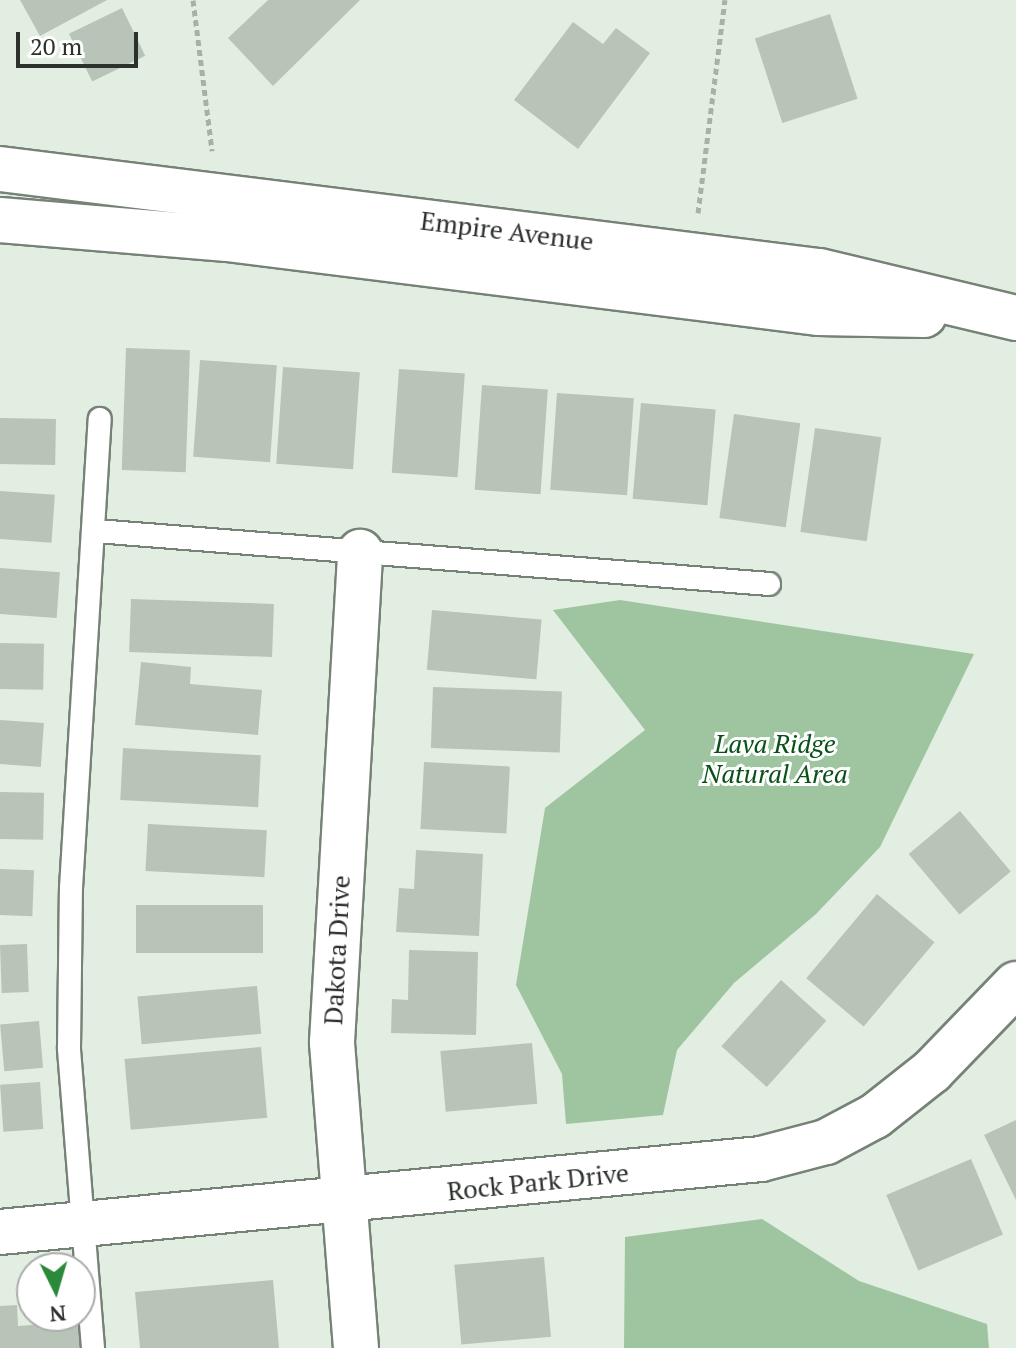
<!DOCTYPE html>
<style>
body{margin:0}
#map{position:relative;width:1016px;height:1348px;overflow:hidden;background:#e1eee1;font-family:"PT Serif",serif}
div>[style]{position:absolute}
.green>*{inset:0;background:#9ec5a0}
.building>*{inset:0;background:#b8c4b8;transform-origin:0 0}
.path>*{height:5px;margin-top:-2.5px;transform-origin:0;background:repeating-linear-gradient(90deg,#a7b2a7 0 6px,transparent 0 10px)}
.roads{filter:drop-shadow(2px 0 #778277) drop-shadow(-2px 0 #778277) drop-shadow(0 2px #778277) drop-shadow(0 -2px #778277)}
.lane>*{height:22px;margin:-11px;padding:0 11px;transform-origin:11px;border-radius:11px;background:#fff}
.street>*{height:44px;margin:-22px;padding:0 22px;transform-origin:22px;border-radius:22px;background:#fff}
.highway>*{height:44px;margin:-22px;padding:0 22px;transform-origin:22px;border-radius:22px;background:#fff}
span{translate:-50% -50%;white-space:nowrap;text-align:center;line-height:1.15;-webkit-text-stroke:6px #fff;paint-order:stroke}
.street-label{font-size:26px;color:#2c312c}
.park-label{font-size:26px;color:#085219;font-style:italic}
.north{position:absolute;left:16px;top:1252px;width:80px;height:80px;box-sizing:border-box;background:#fff;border:2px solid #abadab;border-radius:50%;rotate:175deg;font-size:22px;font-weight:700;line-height:32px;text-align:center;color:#2c312c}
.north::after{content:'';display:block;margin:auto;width:28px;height:36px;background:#2b893a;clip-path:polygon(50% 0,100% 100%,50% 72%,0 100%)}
.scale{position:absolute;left:16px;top:32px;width:122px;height:36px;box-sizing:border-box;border:4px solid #2c312c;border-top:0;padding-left:10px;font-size:24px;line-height:28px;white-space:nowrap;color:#2c312c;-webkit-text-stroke:6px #fff;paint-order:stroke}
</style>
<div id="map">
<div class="green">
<div style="clip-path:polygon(620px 600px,974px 654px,880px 847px,816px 914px,734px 983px,677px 1050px,663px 1115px,566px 1124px,562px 1074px,516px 985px,545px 808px,645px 730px,553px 610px)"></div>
<div style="clip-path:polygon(762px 1219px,859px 1281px,987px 1324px,989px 1348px,624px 1348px,625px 1237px)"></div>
</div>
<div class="building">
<div style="clip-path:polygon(20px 0,107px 0,40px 36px)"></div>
<div style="clip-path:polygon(268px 0,360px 0,273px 86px,228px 38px)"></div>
<div style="left:122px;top:8px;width:53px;height:59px;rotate:64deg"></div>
<div style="left:830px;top:14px;width:89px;height:79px;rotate:72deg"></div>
<div style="clip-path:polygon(573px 22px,603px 44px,616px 28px,650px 53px,578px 149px,514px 100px)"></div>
<div style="left:126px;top:348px;width:64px;height:122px;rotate:2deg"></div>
<div style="left:200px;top:360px;width:77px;height:97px;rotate:4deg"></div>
<div style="left:283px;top:367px;width:77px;height:97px;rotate:4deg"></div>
<div style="left:399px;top:369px;width:66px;height:104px;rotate:4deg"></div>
<div style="left:482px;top:385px;width:66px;height:105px;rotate:4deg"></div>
<div style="left:557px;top:393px;width:77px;height:97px;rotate:4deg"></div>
<div style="left:641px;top:403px;width:75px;height:96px;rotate:5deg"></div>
<div style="left:734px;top:414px;width:67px;height:105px;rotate:8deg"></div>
<div style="left:0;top:418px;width:56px;height:46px;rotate:1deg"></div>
<div style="left:815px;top:428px;width:67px;height:105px;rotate:8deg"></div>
<div style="left:0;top:491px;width:55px;height:48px;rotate:4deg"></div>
<div style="left:0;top:568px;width:60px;height:46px;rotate:4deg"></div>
<div style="left:131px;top:599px;width:143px;height:53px;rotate:2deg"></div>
<div style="left:432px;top:610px;width:110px;height:60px;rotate:5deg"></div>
<div style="left:0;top:643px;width:44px;height:46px;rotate:1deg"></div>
<div style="clip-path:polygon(141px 662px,191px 667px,190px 684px,262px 690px,258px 735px,135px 725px)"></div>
<div style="left:433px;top:687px;width:129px;height:61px;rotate:2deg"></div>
<div style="left:0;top:720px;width:44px;height:44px;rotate:4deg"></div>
<div style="left:123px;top:748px;width:138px;height:52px;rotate:3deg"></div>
<div style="left:424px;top:762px;width:86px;height:67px;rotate:3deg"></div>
<div style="left:0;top:792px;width:44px;height:47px;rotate:1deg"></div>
<div style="left:960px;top:811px;width:79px;height:67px;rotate:50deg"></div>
<div style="left:148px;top:824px;width:119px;height:47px;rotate:3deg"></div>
<div style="clip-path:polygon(416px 850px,483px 854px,479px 936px,396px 932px,399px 888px,414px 889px)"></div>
<div style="left:0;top:869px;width:34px;height:46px;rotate:2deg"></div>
<div style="left:877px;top:894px;width:75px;height:110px;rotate:40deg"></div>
<div style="left:136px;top:905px;width:127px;height:48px"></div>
<div style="left:27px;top:944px;width:48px;height:27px;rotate:88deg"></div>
<div style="clip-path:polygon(409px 950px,478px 952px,476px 1035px,391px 1033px,392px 999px,408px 1000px)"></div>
<div style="left:781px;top:980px;width:61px;height:89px;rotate:42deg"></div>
<div style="left:257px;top:986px;width:48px;height:120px;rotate:85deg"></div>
<div style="left:39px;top:1021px;width:47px;height:39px;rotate:85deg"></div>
<div style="left:532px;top:1043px;width:61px;height:92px;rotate:85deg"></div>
<div style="left:261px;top:1047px;width:71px;height:137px;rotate:85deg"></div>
<div style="left:40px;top:1082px;width:47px;height:40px;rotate:86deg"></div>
<div style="clip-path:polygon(1016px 1120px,1016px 1200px,984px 1135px)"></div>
<div style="left:971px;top:1159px;width:82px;height:92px;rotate:67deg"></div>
<div style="left:544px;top:1257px;width:80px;height:90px;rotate:85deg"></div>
<div style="clip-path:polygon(273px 1280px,279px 1348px,140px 1348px,135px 1292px)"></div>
<div style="clip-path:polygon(17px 1305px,18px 1326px,83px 1321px,85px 1348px,0 1348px,0 1306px)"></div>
</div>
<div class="path">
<div style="left:193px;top:0;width:152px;rotate:82.8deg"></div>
<div style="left:698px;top:213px;width:215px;rotate:-82.8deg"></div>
</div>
<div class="roads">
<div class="lane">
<div style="left:96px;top:531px;width:675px;rotate:4.5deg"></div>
<div style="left:93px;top:1348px;width:301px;rotate:-94.6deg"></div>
<div style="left:69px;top:1048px;width:160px;rotate:-89.3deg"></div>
<div style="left:71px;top:888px;width:470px;rotate:-86.5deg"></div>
</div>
<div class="street">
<div style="left:0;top:1232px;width:764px;rotate:-5.48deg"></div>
<div style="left:761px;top:1159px;width:67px;rotate:-14.7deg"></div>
<div style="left:826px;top:1142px;width:55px;rotate:-28deg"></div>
<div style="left:875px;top:1116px;width:73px;rotate:-38.3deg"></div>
<div style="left:932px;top:1071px;width:121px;rotate:-46deg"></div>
<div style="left:356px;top:1348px;width:307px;rotate:-94.5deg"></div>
<div style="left:332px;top:1042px;width:491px;rotate:-86.7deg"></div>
</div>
<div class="highway">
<div style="left:0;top:169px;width:825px;rotate:7.1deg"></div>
<div style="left:819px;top:271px;width:203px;rotate:13.4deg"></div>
<div style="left:0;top:220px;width:228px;rotate:4.8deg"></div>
<div style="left:227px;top:239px;width:597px;rotate:7.13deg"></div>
<div style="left:819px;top:313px;width:105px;rotate:1.1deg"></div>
</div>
</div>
<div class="street-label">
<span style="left:507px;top:231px;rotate:7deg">Empire Avenue</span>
<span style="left:337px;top:950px;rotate:-87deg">Dakota Drive</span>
<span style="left:538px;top:1182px;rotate:-6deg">Rock Park Drive</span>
</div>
<div class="park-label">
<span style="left:775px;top:759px">Lava Ridge<br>Natural Area</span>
</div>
<div class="north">N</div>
<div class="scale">20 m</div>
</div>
